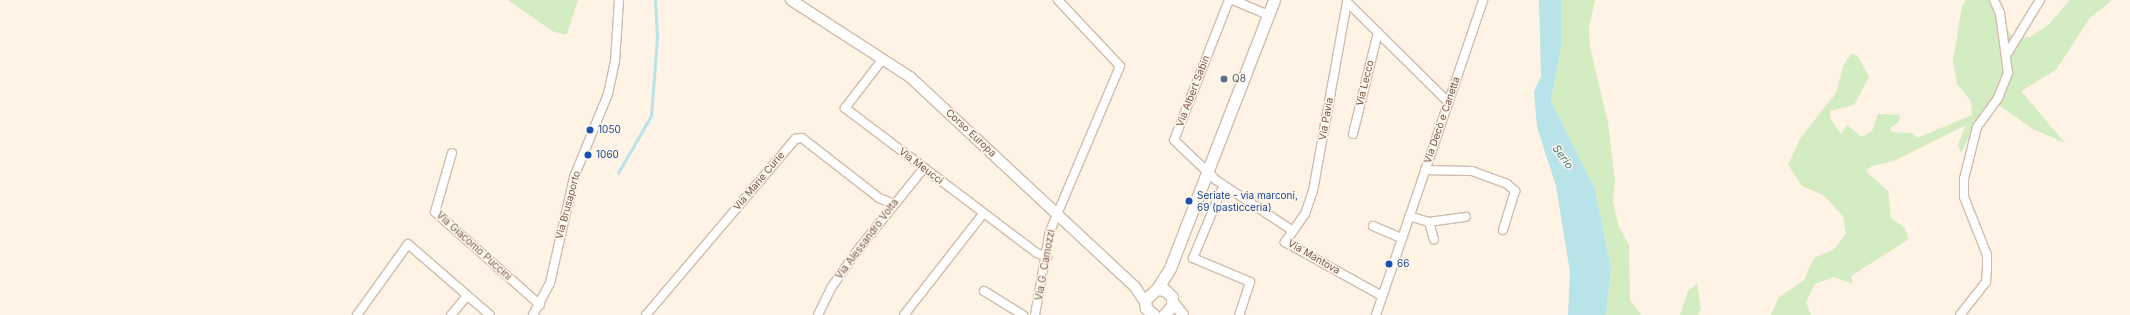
<!DOCTYPE html>
<meta charset="utf-8">
<style>
body{margin:0}
#map{position:relative;width:2130px;height:315px;overflow:hidden;background:#fef3e4;font-family:Inter,sans-serif}
div>[style]{position:absolute}
.green>*{inset:0;background:#d4ecc1}
.water>*{inset:0;background:#b7e3e9}
.stream>*{height:2.5px;margin:-1.25px;padding:0 1.25px;transform-origin:1.25px;border-radius:1.25px;background:#b7e3e9}
.roads{filter:drop-shadow(1px 0 #d2bcac) drop-shadow(-1px 0 #d2bcac) drop-shadow(0 1px #d2bcac) drop-shadow(0 -1px #d2bcac)}
.minor>*{height:8px;margin:-4px;padding:0 4px;transform-origin:4px;border-radius:4px;background:#fff}
.tertiary>*{height:10px;margin:-5px;padding:0 5px;transform-origin:5px;border-radius:5px;background:#fff}
.secondary>*{height:11px;margin:-5.5px;padding:0 5.5px;transform-origin:5.5px;border-radius:5.5px;background:#fff}
.dots>*{width:11px;height:11px;translate:-50% -50%;box-sizing:border-box;border:2px solid #fff7eb;border-radius:50%}
span{translate:-50% -50%;white-space:nowrap;text-align:center;line-height:1.15;-webkit-text-stroke:3px #fff7eb;paint-order:stroke}
.service-label{font-size:10px;color:#4e5e75}
.left{translate:0 -50%;text-align:left}
.street-label{font-size:10px;color:#785748}
.transit-label{font-size:10px;color:#164399}
.water-label{font-size:11px;color:#3d7b85;font-style:italic}
</style>
<div id="map">
<div class="green">
<div style="clip-path:polygon(508px 0,578px 0,567px 34px,562px 34px,552px 31px)"></div>
<div style="clip-path:polygon(1561px 0,1595px 0,1589px 28px,1590px 47px,1608px 123px,1615px 181px,1613px 202px,1619px 227px,1629px 245px,1630px 300px,1641px 315px,1606px 315px,1611px 267px,1595px 189px,1551px 101px,1561px 47px)"></div>
<div style="clip-path:polygon(1966px 0,1990px 0,2013px 38px,2030px 37px,2049px 24px,2070px 0,2112px 0,2089px 19px,2056px 70px,2021px 91px,2065px 143px,2033px 129px,1997px 104px,1981px 112px,1961px 153px,1958px 145px,1966px 125px,1894px 161px,1872px 166px,1866px 170px,1869px 174px,1888px 191px,1891px 218px,1904px 227px,1909px 239px,1851px 276px,1853px 284px,1834px 277px,1815px 284px,1806px 302px,1811px 315px,1771px 315px,1779px 297px,1804px 280px,1814px 258px,1834px 249px,1846px 234px,1843px 216px,1823px 195px,1802px 186px,1788px 165px,1801px 137px,1836px 93px,1844px 64px,1851px 54px,1857px 55px,1869px 77px,1854px 105px,1830px 111px,1830px 118px,1841px 134px,1847px 125px,1862px 137px,1872px 131px,1878px 114px,1884px 114px,1900px 115px,1899px 122px,1890px 128px,1892px 132px,1912px 133px,1917px 138px,1972px 115px,1971px 101px,1957px 84px,1953px 61px,1962px 6px)"></div>
<div style="clip-path:polygon(1697px 283px,1701px 309px,1698px 315px,1680px 315px,1688px 291px)"></div>
</div>
<div class="water">
<div style="clip-path:polygon(1539px 0,1561px 0,1561px 47px,1551px 101px,1595px 189px,1611px 267px,1606px 315px,1568px 315px,1570px 272px,1556px 186px,1537px 127px,1534px 92px,1541px 76px)"></div>
</div>
<div class="stream">
<div style="left:618px;top:173px;width:66px;rotate:-59.9deg"></div>
<div style="left:651px;top:116px;width:78px;rotate:-85.6deg"></div>
<div style="left:657px;top:38px;width:38px;rotate:-93deg"></div>
</div>
<div class="roads">
<div class="minor">
<div style="left:1229px;top:0;width:150px;rotate:111.4deg"></div>
<div style="left:1174px;top:140px;width:58px;rotate:43.6deg"></div>
<div style="left:1216px;top:180px;width:92px;rotate:33.5deg"></div>
<div style="left:1293px;top:231px;width:14px;rotate:126deg"></div>
<div style="left:1285px;top:242px;width:111px;rotate:29.1deg"></div>
<div style="left:1233px;top:0;width:39px;rotate:23deg"></div>
<div style="left:1347px;top:2px;width:142px;rotate:44.7deg"></div>
<div style="left:2007px;top:54px;width:63px;rotate:-58.6deg"></div>
<div style="left:882px;top:60px;width:61px;rotate:127.6deg"></div>
<div style="left:845px;top:108px;width:241px;rotate:37.1deg"></div>
<div style="left:1037px;top:253px;width:11px;rotate:22deg"></div>
<div style="left:1353px;top:134px;width:105px;rotate:-76.2deg"></div>
<div style="left:452px;top:153px;width:61px;rotate:106.1deg"></div>
<div style="left:435px;top:212px;width:140px;rotate:41.5deg"></div>
<div style="left:1425px;top:170px;width:47px;rotate:1.2deg"></div>
<div style="left:1472px;top:171px;width:37px;rotate:20deg"></div>
<div style="left:1507px;top:184px;width:11px;rotate:41deg"></div>
<div style="left:1515px;top:191px;width:41px;rotate:107.1deg"></div>
<div style="left:1221px;top:191px;width:73px;rotate:112.7deg"></div>
<div style="left:1193px;top:258px;width:62px;rotate:22.8deg"></div>
<div style="left:1250px;top:282px;width:35px;rotate:108deg"></div>
<div style="left:1409px;top:216px;width:21px;rotate:17deg"></div>
<div style="left:1429px;top:222px;width:37px;rotate:-8deg"></div>
<div style="left:1429px;top:222px;width:18px;rotate:74deg"></div>
<div style="left:1373px;top:226px;width:30px;rotate:23deg"></div>
<div style="left:1293px;top:231px;width:21px;rotate:-55deg"></div>
<div style="left:1305px;top:214px;width:24px;rotate:-71deg"></div>
<div style="left:1313px;top:191px;width:192px;rotate:-79.8deg"></div>
<div style="left:984px;top:291px;width:46px;rotate:31.6deg"></div>
<div style="left:357px;top:315px;width:87px;rotate:-54.3deg"></div>
<div style="left:408px;top:244px;width:108px;rotate:40.9deg"></div>
<div style="left:451px;top:315px;width:25px;rotate:-50deg"></div>
<div style="left:533px;top:315px;width:36px;rotate:-62deg"></div>
<div style="left:550px;top:283px;width:109px;rotate:-77.2deg"></div>
<div style="left:574px;top:177px;width:90px;rotate:-67.7deg"></div>
<div style="left:608px;top:94px;width:33px;rotate:-78deg"></div>
<div style="left:615px;top:62px;width:62px;rotate:-86.3deg"></div>
<div style="left:646px;top:315px;width:231px;rotate:-49.7deg"></div>
<div style="left:795px;top:139px;width:7px;rotate:-8deg"></div>
<div style="left:802px;top:138px;width:98px;rotate:37.9deg"></div>
<div style="left:879px;top:198px;width:16px;rotate:22deg"></div>
<div style="left:818px;top:315px;width:30px;rotate:-64deg"></div>
<div style="left:831px;top:288px;width:45px;rotate:-54.9deg"></div>
<div style="left:857px;top:251px;width:107px;rotate:-51.1deg"></div>
<div style="left:904px;top:315px;width:128px;rotate:-52deg"></div>
<div style="left:1035px;top:315px;width:85px;rotate:-79.9deg"></div>
<div style="left:1050px;top:231px;width:179px;rotate:-67deg"></div>
<div style="left:1120px;top:66px;width:91px;rotate:-133.2deg"></div>
<div style="left:1376px;top:315px;width:333px;rotate:-71.2deg"></div>
<div style="left:1960px;top:315px;width:42px;rotate:-51.8deg"></div>
<div style="left:1986px;top:282px;width:13px;rotate:-86deg"></div>
<div style="left:1987px;top:269px;width:14px;rotate:-90deg"></div>
<div style="left:1987px;top:255px;width:62px;rotate:-111.6deg"></div>
<div style="left:1964px;top:197px;width:18px;rotate:-90deg"></div>
<div style="left:1964px;top:179px;width:54px;rotate:-76deg"></div>
<div style="left:1977px;top:127px;width:36px;rotate:-54deg"></div>
<div style="left:1998px;top:98px;width:27px;rotate:-68deg"></div>
<div style="left:2008px;top:73px;width:61px;rotate:-97.6deg"></div>
<div style="left:2000px;top:13px;width:14px;rotate:-115deg"></div>
</div>
<div class="tertiary">
<div style="left:791px;top:0;width:142px;rotate:32.9deg"></div>
<div style="left:910px;top:77px;width:308px;rotate:43deg"></div>
<div style="left:1135px;top:287px;width:18px;rotate:56deg"></div>
<div style="left:1173px;top:302px;width:16px;rotate:52deg"></div>
</div>
<div class="secondary">
<div style="left:1157px;top:289px;width:25px;rotate:-58deg"></div>
<div style="left:1170px;top:268px;width:287px;rotate:-68.8deg"></div>
<div style="left:1154px;top:315px;width:11px;rotate:-139deg"></div>
<div style="left:1146px;top:308px;width:8px;rotate:-97deg"></div>
<div style="left:1145px;top:300px;width:16px;rotate:-43deg"></div>
<div style="left:1157px;top:289px;width:8px;rotate:7deg"></div>
<div style="left:1165px;top:290px;width:10px;rotate:45deg"></div>
<div style="left:1172px;top:297px;width:9px;rotate:90deg"></div>
<div style="left:1172px;top:306px;width:12px;rotate:132deg"></div>
</div>
</div>
<div class="dots">
<div style="left:1224px;top:79px;background:#5c6f8a"></div>
<div style="left:590px;top:130px;background:#1a4fb4"></div>
<div style="left:588px;top:155px;background:#1a4fb4"></div>
<div style="left:1189px;top:201px;background:#1a4fb4"></div>
<div style="left:1389px;top:264px;background:#1a4fb4"></div>
</div>
<div class="service-label">
<span class="left" style="left:1232px;top:79px">Q8</span>
</div>
<div class="street-label">
<span style="left:1365px;top:83px;rotate:-76deg">Via Lecco</span>
<span style="left:1193px;top:91px;rotate:-69deg">Via Albert Sabin</span>
<span style="left:1326px;top:119px;rotate:-80deg">Via Pavia</span>
<span style="left:1442px;top:120px;rotate:-71deg">Via Decò e Canetta</span>
<span style="left:971px;top:133px;rotate:43deg">Corso Europa</span>
<span style="left:921px;top:166px;rotate:37deg">Via Meucci</span>
<span style="left:759px;top:181px;rotate:-50deg">Via Marie Curie</span>
<span style="left:568px;top:205px;rotate:-75deg">Via Brusaporto</span>
<span style="left:867px;top:239px;rotate:-53deg">Via Alessandro Volta</span>
<span style="left:474px;top:246px;rotate:42deg">Via Giacomo Puccini</span>
<span style="left:1314px;top:257px;rotate:30deg">Via Mantova</span>
<span style="left:1045px;top:265px;rotate:-80deg">Via G. Camozzi</span>
</div>
<div class="transit-label">
<span class="left" style="left:598px;top:130px">1050</span>
<span class="left" style="left:596px;top:155px">1060</span>
<span class="left" style="left:1197px;top:201px">Seriate - via marconi,<br>69 (pasticceria)</span>
<span class="left" style="left:1397px;top:264px">66</span>
</div>
<div class="water-label">
<span style="left:1563px;top:157px;rotate:54deg">Serio</span>
</div>
</div>
